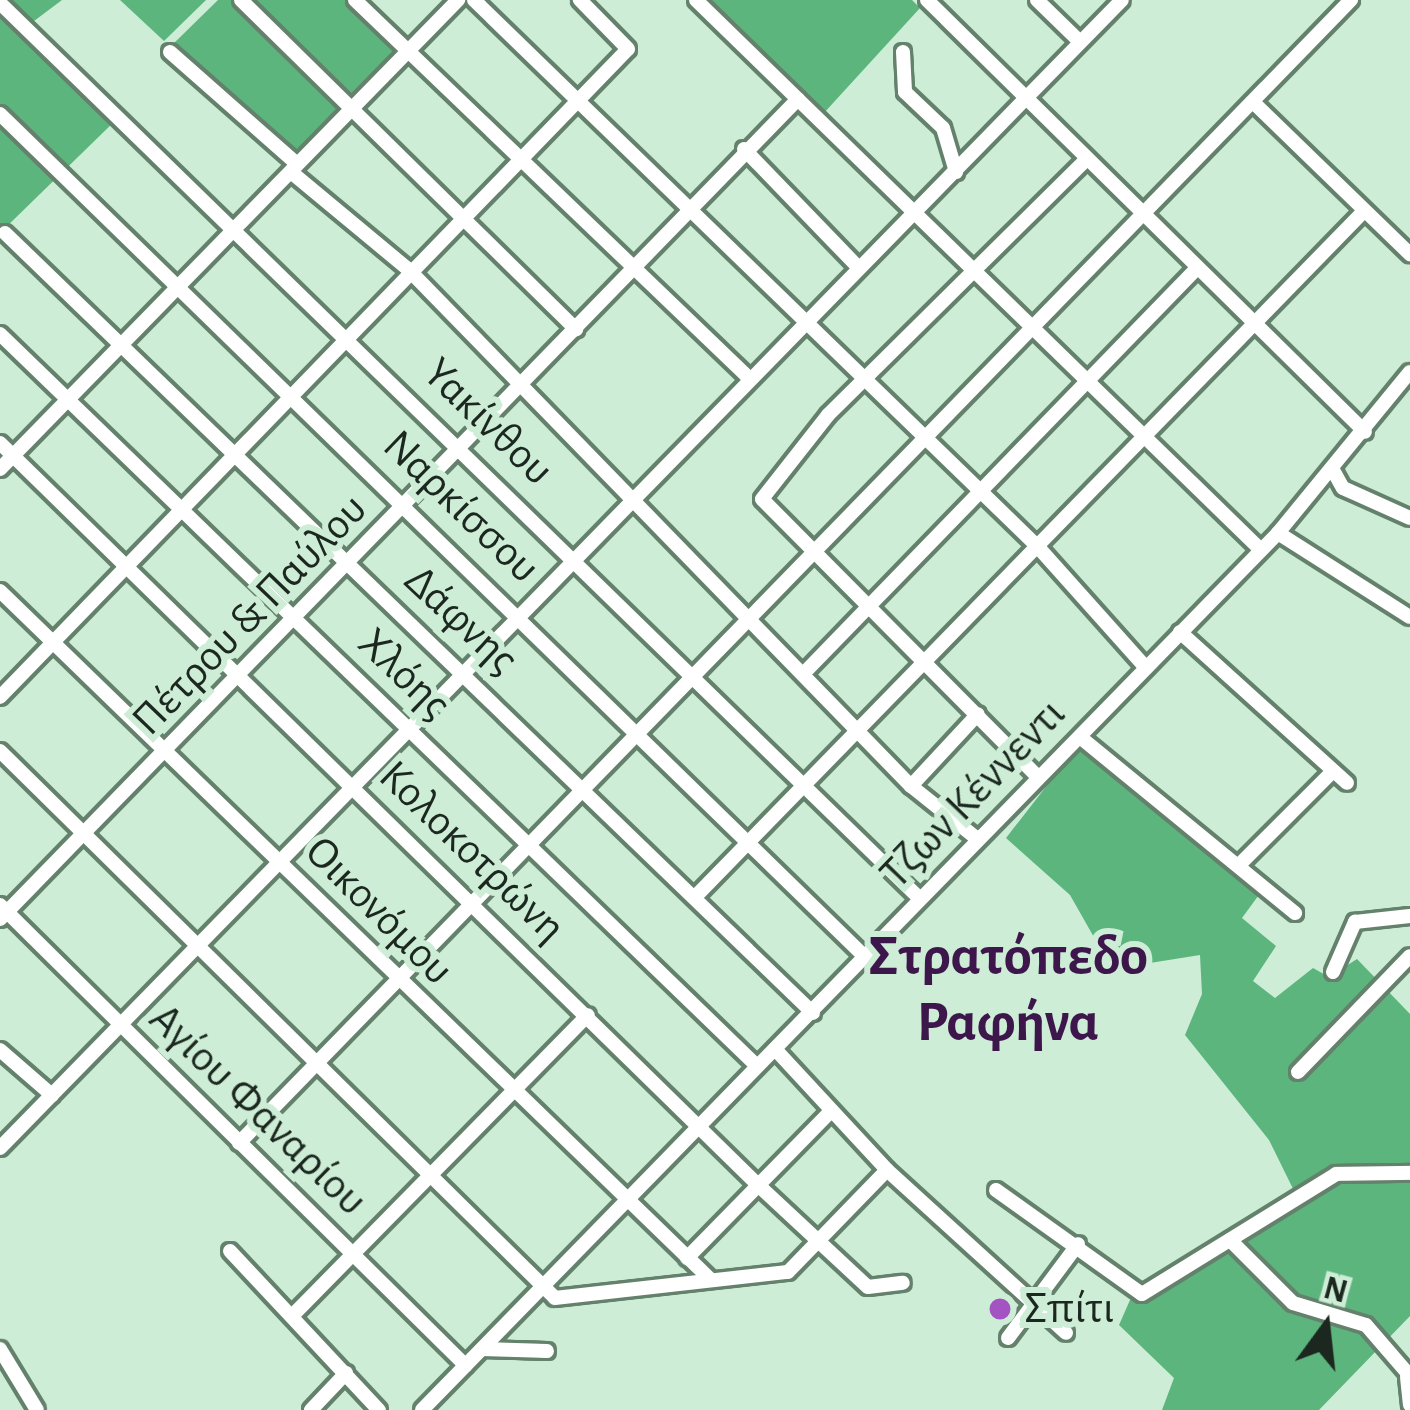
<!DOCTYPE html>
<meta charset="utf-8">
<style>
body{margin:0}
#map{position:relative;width:1410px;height:1410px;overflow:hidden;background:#cdedd6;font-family:"Alegreya Sans",sans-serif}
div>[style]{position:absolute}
.forest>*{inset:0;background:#5cb57c}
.roads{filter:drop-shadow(3px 0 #64816c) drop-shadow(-3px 0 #64816c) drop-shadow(0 3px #64816c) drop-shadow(0 -3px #64816c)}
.minor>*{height:14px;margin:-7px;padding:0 7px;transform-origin:7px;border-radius:7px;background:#fff}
.dots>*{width:33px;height:33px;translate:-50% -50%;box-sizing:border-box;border:6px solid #cdedd6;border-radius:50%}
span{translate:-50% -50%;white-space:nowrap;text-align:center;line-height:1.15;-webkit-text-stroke:12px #cdedd6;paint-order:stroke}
.street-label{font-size:45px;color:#1b271f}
.poi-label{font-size:45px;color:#1b271f}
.left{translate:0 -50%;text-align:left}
.district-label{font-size:57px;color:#3d164b;font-weight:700}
.north{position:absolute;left:1266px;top:1266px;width:120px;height:120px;-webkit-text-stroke:9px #cdedd6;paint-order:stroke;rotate:15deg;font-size:33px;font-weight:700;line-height:48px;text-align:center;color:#1b271f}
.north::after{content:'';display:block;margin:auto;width:42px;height:54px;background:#1b271f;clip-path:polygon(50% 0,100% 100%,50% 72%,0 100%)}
</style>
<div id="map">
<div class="forest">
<div style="clip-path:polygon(0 0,62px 0,30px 24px,119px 117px,0 233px)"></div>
<div style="clip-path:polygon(120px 0,206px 0,164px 41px)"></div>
<div style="clip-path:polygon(218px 0,347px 0,400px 52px,297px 160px,169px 48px)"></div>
<div style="clip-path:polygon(706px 0,912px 0,920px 8px,823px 114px)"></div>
<div style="clip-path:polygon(1080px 743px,1261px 892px,1242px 918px,1276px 946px,1253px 981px,1275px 998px,1313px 968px,1329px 977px,1357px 959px,1410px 1014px,1410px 1316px,1319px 1410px,1162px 1410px,1174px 1378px,1119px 1325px,1130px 1300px,1301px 1205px,1269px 1140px,1185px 1035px,1202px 994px,1200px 955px,1112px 969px,1070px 895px,1006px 838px)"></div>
</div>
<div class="roads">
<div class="minor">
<div style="left:241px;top:0;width:470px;rotate:44.5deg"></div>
<div style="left:355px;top:0;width:547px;rotate:43.82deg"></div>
<div style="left:474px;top:0;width:786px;rotate:44.12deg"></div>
<div style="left:1038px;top:547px;width:162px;rotate:48.2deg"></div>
<div style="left:696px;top:0;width:787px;rotate:44.23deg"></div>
<div style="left:927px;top:0;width:615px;rotate:44.6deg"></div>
<div style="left:1037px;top:0;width:56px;rotate:44.3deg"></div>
<div style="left:0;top:3px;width:1283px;rotate:44.24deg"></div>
<div style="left:170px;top:52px;width:169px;rotate:41.4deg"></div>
<div style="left:903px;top:52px;width:40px;rotate:87.1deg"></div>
<div style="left:905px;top:92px;width:52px;rotate:43.5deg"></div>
<div style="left:943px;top:128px;width:46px;rotate:73.5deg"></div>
<div style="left:1253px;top:102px;width:219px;rotate:44.1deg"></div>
<div style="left:0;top:114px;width:1209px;rotate:44.26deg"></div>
<div style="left:744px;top:149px;width:163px;rotate:46deg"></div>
<div style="left:291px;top:172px;width:152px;rotate:39.7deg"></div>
<div style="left:408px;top:269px;width:721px;rotate:45.79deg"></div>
<div style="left:911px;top:786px;width:82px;rotate:38.6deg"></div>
<div style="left:5px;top:233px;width:1123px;rotate:43.99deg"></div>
<div style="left:0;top:334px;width:1053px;rotate:44.04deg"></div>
<div style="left:0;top:443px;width:1059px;rotate:44.39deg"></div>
<div style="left:757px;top:1184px;width:151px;rotate:42.9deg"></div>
<div style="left:868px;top:1287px;width:35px;rotate:-7deg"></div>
<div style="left:0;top:469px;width:656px;rotate:-45.68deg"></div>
<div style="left:1334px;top:472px;width:18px;rotate:61deg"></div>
<div style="left:1343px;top:488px;width:73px;rotate:24.1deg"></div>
<div style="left:1278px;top:533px;width:156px;rotate:32.5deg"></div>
<div style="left:0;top:591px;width:989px;rotate:44.1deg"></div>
<div style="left:1180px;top:632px;width:225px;rotate:42.1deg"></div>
<div style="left:808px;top:669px;width:559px;rotate:-45.87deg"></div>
<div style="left:0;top:697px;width:902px;rotate:-45.9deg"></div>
<div style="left:628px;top:49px;width:69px;rotate:-134.4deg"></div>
<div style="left:1080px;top:737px;width:278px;rotate:39.3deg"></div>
<div style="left:0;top:751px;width:779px;rotate:44.58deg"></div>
<div style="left:555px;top:1298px;width:234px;rotate:-6.4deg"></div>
<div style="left:788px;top:1272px;width:142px;rotate:-45.9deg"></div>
<div style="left:1037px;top:776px;width:390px;rotate:-134.8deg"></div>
<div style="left:762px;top:499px;width:107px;rotate:-51.8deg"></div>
<div style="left:828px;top:415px;width:359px;rotate:-44.7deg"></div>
<div style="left:911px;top:786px;width:98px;rotate:-47.1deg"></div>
<div style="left:1241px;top:863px;width:130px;rotate:-45deg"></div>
<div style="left:695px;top:897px;width:958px;rotate:-45.72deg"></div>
<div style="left:0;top:905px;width:655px;rotate:44.69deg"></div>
<div style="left:0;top:919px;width:1144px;rotate:-45.78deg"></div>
<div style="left:1333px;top:972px;width:55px;rotate:-66.3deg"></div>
<div style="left:1355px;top:922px;width:55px;rotate:-6.2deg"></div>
<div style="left:775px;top:1049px;width:165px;rotate:47.2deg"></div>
<div style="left:887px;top:1170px;width:242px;rotate:42.3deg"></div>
<div style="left:0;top:1050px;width:69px;rotate:40.9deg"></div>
<div style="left:1298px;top:1072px;width:161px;rotate:-46deg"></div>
<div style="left:239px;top:1143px;width:1595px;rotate:-45.79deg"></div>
<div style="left:0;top:1148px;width:1605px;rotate:-45.66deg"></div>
<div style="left:996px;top:1190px;width:179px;rotate:35.5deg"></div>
<div style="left:1142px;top:1294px;width:228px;rotate:-31.7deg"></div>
<div style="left:1336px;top:1174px;width:74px;rotate:-0.8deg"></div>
<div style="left:1230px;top:1240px;width:89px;rotate:45deg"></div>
<div style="left:1293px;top:1303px;width:76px;rotate:16.8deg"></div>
<div style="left:1366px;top:1325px;width:67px;rotate:49.2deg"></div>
<div style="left:230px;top:1251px;width:218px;rotate:46.9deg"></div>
<div style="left:687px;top:1258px;width:206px;rotate:-45.6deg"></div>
<div style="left:294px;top:1314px;width:419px;rotate:-45.5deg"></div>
<div style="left:1008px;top:1338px;width:117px;rotate:-53.3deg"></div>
<div style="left:0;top:1349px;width:71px;rotate:58.8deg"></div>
<div style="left:482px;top:1349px;width:65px;rotate:1.8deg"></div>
<div style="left:1407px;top:1377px;width:28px;rotate:84deg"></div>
<div style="left:311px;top:1410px;width:51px;rotate:-46.6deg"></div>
<div style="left:422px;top:1410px;width:1226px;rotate:-45.69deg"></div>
<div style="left:1278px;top:533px;width:208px;rotate:-50.7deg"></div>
</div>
</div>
<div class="dots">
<div style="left:1000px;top:1309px;background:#a453c3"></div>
</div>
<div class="street-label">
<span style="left:488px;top:422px;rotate:44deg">Υακίνθου</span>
<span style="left:461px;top:507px;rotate:44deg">Ναρκίσσου</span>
<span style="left:250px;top:615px;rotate:-46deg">Πέτρου &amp; Παύλου</span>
<span style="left:461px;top:620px;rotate:43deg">Δάφνης</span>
<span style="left:404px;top:674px;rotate:44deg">Χλόης</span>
<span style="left:973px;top:794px;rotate:-46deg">Τζων Κέννεντι</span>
<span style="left:472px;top:852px;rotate:44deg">Κολοκοτρώνη</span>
<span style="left:379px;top:911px;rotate:45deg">Οικονόμου</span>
<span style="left:258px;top:1110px;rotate:44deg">Αγίου Φαναρίου</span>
</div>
<div class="poi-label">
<span class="left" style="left:1024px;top:1309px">Σπίτι</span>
</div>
<div class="district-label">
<span style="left:1008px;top:990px">Στρατόπεδο<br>Ραφήνα</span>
</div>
<div class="north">N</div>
</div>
